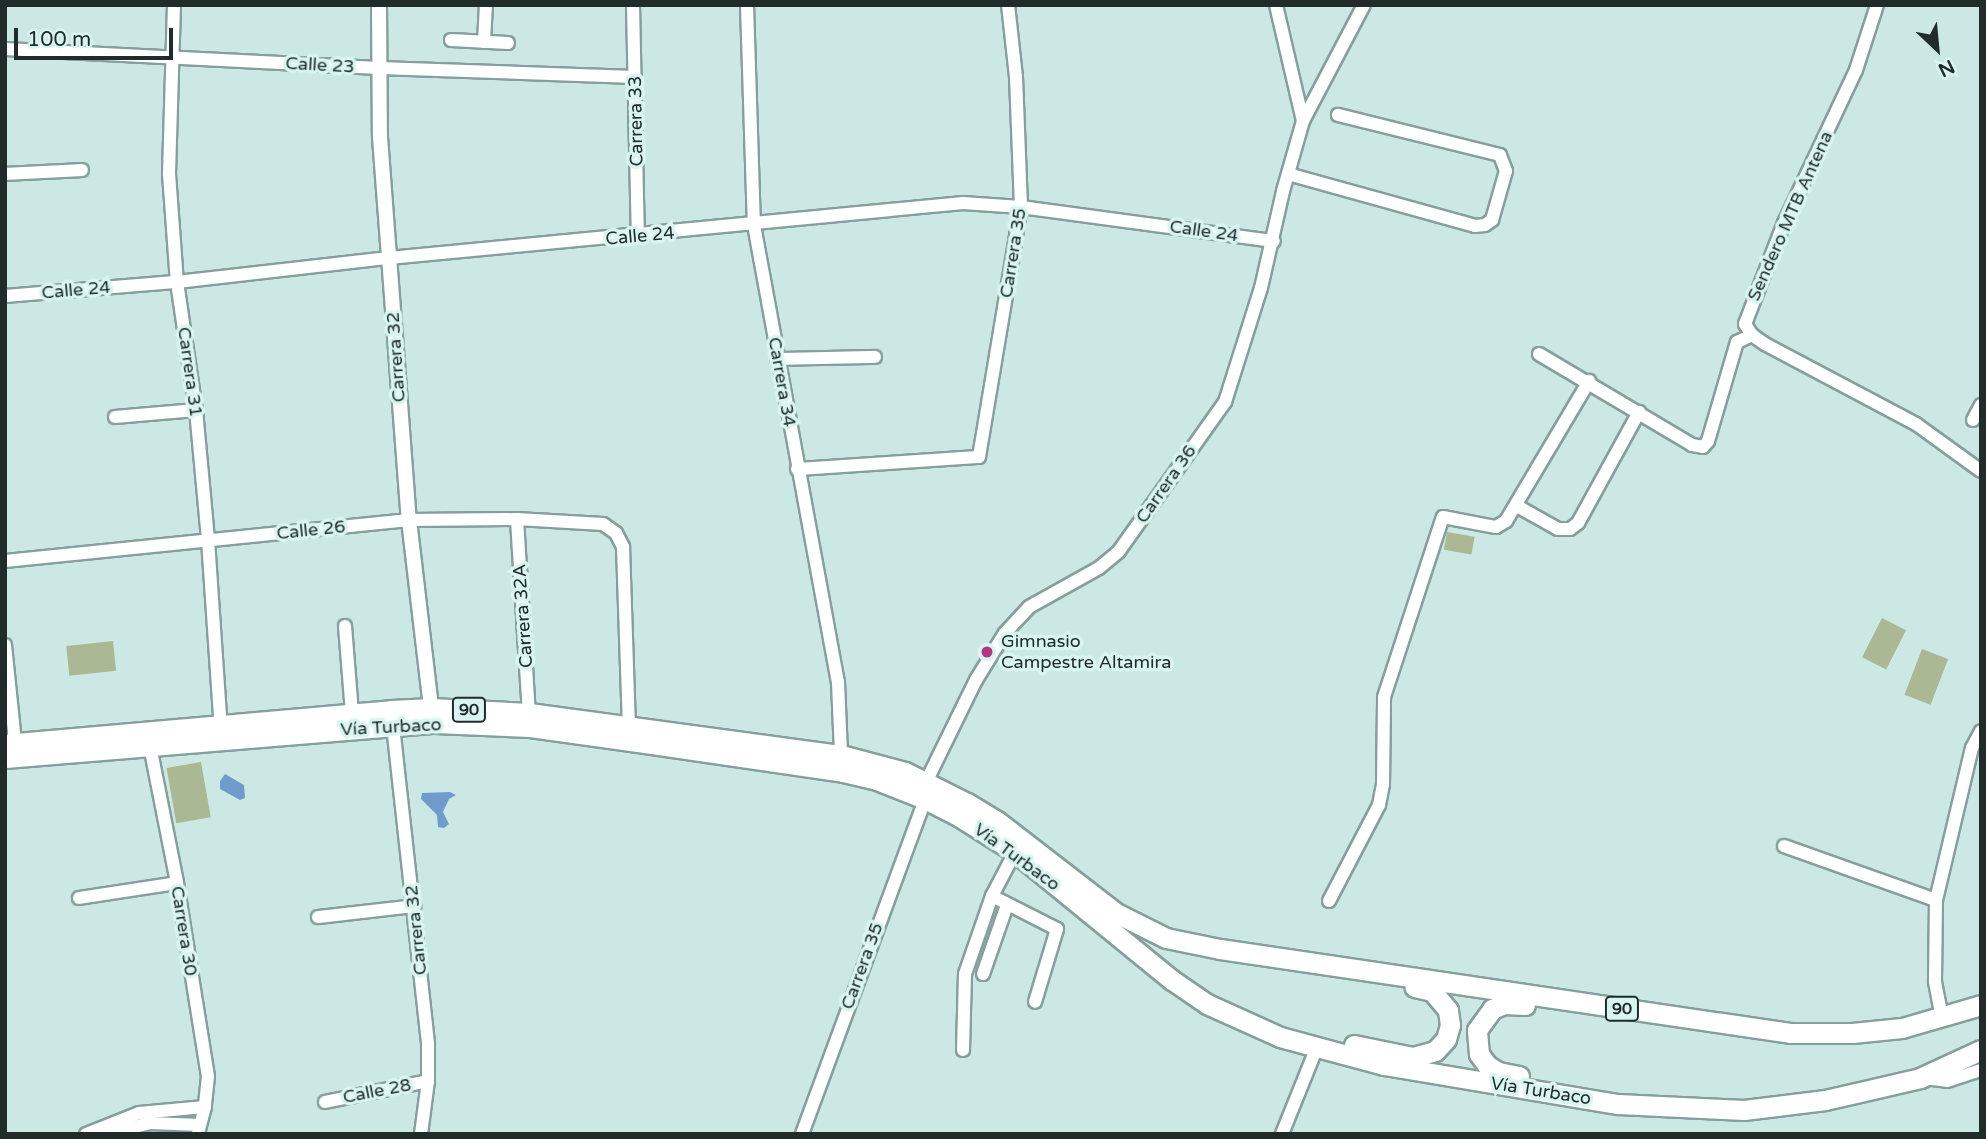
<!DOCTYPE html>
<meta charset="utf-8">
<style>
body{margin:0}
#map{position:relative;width:1986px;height:1139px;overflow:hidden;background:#cce8e5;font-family:"Varela Round",sans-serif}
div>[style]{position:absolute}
.green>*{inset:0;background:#aab994;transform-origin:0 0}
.water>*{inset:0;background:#709ccd}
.roads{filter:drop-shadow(2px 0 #859f9c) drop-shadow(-2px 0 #859f9c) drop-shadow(0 2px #859f9c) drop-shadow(0 -2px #859f9c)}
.minor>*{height:12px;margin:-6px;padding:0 6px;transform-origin:6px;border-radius:6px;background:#fff}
.tertiary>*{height:14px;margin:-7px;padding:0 7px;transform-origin:7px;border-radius:7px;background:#fff}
.trunk>*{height:19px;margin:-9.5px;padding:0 9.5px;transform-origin:9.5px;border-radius:9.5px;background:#fff}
.dots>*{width:19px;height:19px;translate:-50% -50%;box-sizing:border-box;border:4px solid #d9f5f2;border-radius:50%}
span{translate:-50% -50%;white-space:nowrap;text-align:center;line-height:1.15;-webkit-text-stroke:7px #d9f5f2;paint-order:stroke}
.shield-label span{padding:2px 5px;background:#d9f5f2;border:2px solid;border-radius:5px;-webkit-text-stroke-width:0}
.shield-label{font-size:16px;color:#202b2a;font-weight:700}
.street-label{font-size:18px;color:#202b2a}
.poi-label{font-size:18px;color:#202b2a}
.left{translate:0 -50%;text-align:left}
.frame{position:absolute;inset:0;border:7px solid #202b2a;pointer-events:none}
.north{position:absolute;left:1902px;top:14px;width:70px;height:70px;-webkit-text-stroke:5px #d9f5f2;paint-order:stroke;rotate:154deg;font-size:19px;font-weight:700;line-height:28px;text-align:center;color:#202b2a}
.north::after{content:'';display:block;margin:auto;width:24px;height:32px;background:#202b2a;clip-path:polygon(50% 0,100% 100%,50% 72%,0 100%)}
.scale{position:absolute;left:14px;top:28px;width:159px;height:32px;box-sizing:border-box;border:4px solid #202b2a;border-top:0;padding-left:9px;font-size:21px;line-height:24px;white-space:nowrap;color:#202b2a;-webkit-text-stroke:5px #d9f5f2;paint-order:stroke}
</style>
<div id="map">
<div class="green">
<div style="left:1447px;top:532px;width:28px;height:18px;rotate:10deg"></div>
<div style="left:1882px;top:618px;width:27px;height:44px;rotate:27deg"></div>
<div style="left:113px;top:641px;width:30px;height:47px;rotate:84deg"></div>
<div style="left:1922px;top:649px;width:28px;height:49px;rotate:21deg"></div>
<div style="left:201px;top:762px;width:56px;height:35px;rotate:80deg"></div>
</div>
<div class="water">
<div style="clip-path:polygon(225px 774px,244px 785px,245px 798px,240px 800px,220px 789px,220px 781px)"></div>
<div style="clip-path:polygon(450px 792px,456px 795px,449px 799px,443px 812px,449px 824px,444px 828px,438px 827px,437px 815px,421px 799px,422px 793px)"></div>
</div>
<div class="roads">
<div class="minor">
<div style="left:174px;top:5px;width:169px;rotate:91.7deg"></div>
<div style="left:169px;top:174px;width:108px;rotate:85.8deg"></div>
<div style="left:177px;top:282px;width:129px;rotate:81.6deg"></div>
<div style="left:196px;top:410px;width:131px;rotate:84.7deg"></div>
<div style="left:208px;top:540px;width:192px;rotate:86.1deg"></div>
<div style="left:633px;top:5px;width:231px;rotate:88.8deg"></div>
<div style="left:747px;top:5px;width:220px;rotate:88.2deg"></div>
<div style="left:754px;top:225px;width:465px;rotate:79.6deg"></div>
<div style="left:838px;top:682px;width:73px;rotate:87.6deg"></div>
<div style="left:1276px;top:5px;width:119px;rotate:76.9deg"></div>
<div style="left:1877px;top:5px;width:68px;rotate:107.9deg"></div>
<div style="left:1856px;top:70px;width:169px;rotate:115.2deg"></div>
<div style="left:1784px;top:223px;width:108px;rotate:111.1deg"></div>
<div style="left:1745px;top:324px;width:13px;rotate:58deg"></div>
<div style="left:1752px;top:335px;width:16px;rotate:35deg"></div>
<div style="left:1765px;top:344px;width:171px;rotate:27.9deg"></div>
<div style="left:1916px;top:424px;width:80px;rotate:35.9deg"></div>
<div style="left:451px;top:40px;width:57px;rotate:3deg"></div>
<div style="left:484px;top:42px;width:37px;rotate:-87deg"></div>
<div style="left:5px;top:49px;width:374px;rotate:2.9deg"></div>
<div style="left:379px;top:68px;width:256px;rotate:2deg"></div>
<div style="left:5px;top:174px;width:77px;rotate:-3deg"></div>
<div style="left:1288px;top:174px;width:194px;rotate:15.5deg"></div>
<div style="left:1475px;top:226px;width:10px;rotate:-6deg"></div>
<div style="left:1485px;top:225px;width:9px;rotate:-36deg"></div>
<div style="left:1492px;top:220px;width:51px;rotate:-74.1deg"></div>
<div style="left:1506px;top:171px;width:17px;rotate:-111deg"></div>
<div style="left:1500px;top:155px;width:167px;rotate:-166.1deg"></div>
<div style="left:5px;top:296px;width:173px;rotate:-4.7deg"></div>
<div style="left:177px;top:282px;width:213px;rotate:-6.5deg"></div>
<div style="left:389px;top:258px;width:577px;rotate:-5.47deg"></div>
<div style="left:963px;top:203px;width:58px;rotate:3.9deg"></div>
<div style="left:1021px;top:207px;width:255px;rotate:7.7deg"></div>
<div style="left:1539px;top:354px;width:178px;rotate:30.7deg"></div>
<div style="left:1692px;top:445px;width:11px;rotate:10deg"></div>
<div style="left:1703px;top:447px;width:8px;rotate:-50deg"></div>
<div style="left:1708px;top:441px;width:103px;rotate:-73.7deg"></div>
<div style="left:1737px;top:342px;width:17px;rotate:-25deg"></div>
<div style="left:777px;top:359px;width:98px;rotate:-1.2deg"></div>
<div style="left:115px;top:417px;width:81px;rotate:-4.9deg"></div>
<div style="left:1973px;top:420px;width:17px;rotate:-62deg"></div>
<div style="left:797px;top:469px;width:182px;rotate:-3.8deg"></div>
<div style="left:979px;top:457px;width:254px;rotate:-80.5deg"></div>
<div style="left:1021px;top:207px;width:130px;rotate:-92.2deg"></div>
<div style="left:1016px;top:77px;width:72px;rotate:-96.3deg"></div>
<div style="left:1517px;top:506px;width:47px;rotate:29.3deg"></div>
<div style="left:1558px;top:529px;width:12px"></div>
<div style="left:1570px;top:529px;width:10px;rotate:-37deg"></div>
<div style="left:1578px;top:523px;width:127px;rotate:-61.2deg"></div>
<div style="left:517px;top:519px;width:194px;rotate:86.5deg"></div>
<div style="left:5px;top:561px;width:406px;rotate:-5.8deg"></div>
<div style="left:409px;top:520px;width:108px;rotate:-0.5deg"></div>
<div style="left:517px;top:519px;width:86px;rotate:3.3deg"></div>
<div style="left:603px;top:524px;width:16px;rotate:35deg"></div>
<div style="left:616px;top:533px;width:16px;rotate:63deg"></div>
<div style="left:623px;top:547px;width:180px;rotate:88.1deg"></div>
<div style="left:345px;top:626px;width:87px;rotate:85.4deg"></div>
<div style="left:5px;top:645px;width:98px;rotate:84.1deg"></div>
<div style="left:393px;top:726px;width:320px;rotate:83.7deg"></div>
<div style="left:428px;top:1044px;width:37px;rotate:90deg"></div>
<div style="left:428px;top:1081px;width:53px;rotate:97.5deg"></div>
<div style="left:149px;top:741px;width:145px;rotate:78.8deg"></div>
<div style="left:177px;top:883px;width:195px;rotate:80.9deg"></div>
<div style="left:208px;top:1076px;width:31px;rotate:96deg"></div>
<div style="left:205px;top:1107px;width:28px;rotate:105deg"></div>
<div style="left:926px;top:782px;width:114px;rotate:-63.9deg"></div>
<div style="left:976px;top:680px;width:55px;rotate:-58.3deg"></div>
<div style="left:1005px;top:633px;width:35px;rotate:-47deg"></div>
<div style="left:1029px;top:607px;width:80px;rotate:-29.1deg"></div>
<div style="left:1099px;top:568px;width:26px;rotate:-40deg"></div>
<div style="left:1119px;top:551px;width:183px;rotate:-54.6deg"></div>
<div style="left:1225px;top:402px;width:120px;rotate:-72.5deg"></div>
<div style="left:1261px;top:288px;width:99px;rotate:-77.2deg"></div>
<div style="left:1283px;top:191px;width:73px;rotate:-74.1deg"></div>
<div style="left:1303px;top:121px;width:131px;rotate:-62.3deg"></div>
<div style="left:1784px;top:846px;width:161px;rotate:19.6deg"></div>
<div style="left:992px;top:896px;width:73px;rotate:26.9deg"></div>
<div style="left:1057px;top:929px;width:76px;rotate:106.8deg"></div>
<div style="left:79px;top:898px;width:99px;rotate:-8.7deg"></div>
<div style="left:1329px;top:901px;width:108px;rotate:-62.5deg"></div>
<div style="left:1379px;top:805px;width:21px;rotate:-79deg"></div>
<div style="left:1383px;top:784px;width:87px;rotate:-89.3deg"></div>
<div style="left:1384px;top:697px;width:189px;rotate:-71.9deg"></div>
<div style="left:1443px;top:517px;width:54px;rotate:10.7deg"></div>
<div style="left:1496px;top:527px;width:12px;rotate:-31deg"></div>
<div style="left:1506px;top:521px;width:163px;rotate:-59.3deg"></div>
<div style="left:318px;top:917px;width:97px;rotate:-6.5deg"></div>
<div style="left:983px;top:974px;width:73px;rotate:-70.8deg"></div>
<div style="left:1942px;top:1018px;width:38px;rotate:-101deg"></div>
<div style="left:1935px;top:981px;width:81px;rotate:-89.3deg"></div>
<div style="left:1936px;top:900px;width:156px;rotate:-76.7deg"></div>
<div style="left:1972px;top:748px;width:19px;rotate:-62deg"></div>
<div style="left:963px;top:1050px;width:76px;rotate:-88.5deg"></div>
<div style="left:965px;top:974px;width:83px;rotate:-70.9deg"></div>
<div style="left:992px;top:896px;width:50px;rotate:-62.4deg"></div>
<div style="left:1924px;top:1078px;width:23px;rotate:7deg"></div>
<div style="left:1947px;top:1081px;width:36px;rotate:-18deg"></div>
<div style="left:325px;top:1102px;width:105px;rotate:-11.5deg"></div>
<div style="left:86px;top:1134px;width:57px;rotate:-21.6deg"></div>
<div style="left:139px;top:1113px;width:66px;rotate:-5.2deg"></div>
<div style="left:107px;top:1134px;width:44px;rotate:-14.3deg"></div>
<div style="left:150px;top:1123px;width:50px;rotate:2.3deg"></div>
<div style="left:802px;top:1134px;width:357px;rotate:-69.8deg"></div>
<div style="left:1282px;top:1134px;width:94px;rotate:-68.1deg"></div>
</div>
<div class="tertiary">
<div style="left:379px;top:5px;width:132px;rotate:89.6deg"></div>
<div style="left:380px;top:137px;width:384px;rotate:85.7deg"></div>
<div style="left:409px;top:520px;width:189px;rotate:83.3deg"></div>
</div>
<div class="trunk">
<div style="left:5px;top:744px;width:387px;rotate:-5deg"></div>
<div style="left:391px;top:710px;width:40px;rotate:-2.9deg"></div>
<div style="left:431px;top:708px;width:98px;rotate:2.9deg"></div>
<div style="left:529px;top:713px;width:315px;rotate:7.7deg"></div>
<div style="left:841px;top:755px;width:66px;rotate:14.9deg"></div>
<div style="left:905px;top:772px;width:69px;rotate:26.6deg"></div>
<div style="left:967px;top:803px;width:35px;rotate:31deg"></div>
<div style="left:997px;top:821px;width:150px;rotate:37.7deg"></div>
<div style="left:1116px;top:913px;width:56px;rotate:26.6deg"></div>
<div style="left:1166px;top:938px;width:55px;rotate:11.5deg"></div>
<div style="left:1220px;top:949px;width:576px;rotate:8.38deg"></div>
<div style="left:1790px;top:1033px;width:62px"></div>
<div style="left:1852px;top:1033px;width:50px;rotate:-5.7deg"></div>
<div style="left:1902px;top:1028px;width:82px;rotate:-16.2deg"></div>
<div style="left:5px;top:758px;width:431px;rotate:-4.7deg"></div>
<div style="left:435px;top:723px;width:95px;rotate:2.4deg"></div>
<div style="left:530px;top:727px;width:109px;rotate:7.9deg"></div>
<div style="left:638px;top:742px;width:207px;rotate:8.3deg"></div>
<div style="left:843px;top:772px;width:32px;rotate:13deg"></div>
<div style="left:874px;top:779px;width:55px;rotate:21.4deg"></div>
<div style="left:925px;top:799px;width:39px;rotate:27deg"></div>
<div style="left:960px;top:817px;width:65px;rotate:32.5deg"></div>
<div style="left:1015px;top:852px;width:203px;rotate:39.2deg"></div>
<div style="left:1172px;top:980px;width:42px;rotate:34.4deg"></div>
<div style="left:1207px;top:1004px;width:80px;rotate:24.3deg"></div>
<div style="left:1280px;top:1037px;width:108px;rotate:15.1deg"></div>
<div style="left:1384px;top:1065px;width:237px;rotate:9.5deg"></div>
<div style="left:1618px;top:1104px;width:126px;rotate:2.7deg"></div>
<div style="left:1744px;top:1110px;width:82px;rotate:-7deg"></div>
<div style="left:1825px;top:1100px;width:98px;rotate:-13deg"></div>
<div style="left:1920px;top:1078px;width:67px;rotate:-24.7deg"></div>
<div style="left:1354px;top:1045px;width:60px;rotate:11.5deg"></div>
<div style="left:1413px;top:1057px;width:23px;rotate:-15deg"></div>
<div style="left:1435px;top:1051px;width:16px;rotate:-47deg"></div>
<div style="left:1446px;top:1039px;width:15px;rotate:-74deg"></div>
<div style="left:1450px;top:1025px;width:15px;rotate:-98deg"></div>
<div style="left:1448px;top:1010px;width:25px;rotate:-130deg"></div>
<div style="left:1432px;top:991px;width:18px;rotate:-167deg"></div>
<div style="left:1519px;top:1076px;width:21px;rotate:-169deg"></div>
<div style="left:1498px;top:1072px;width:13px;rotate:-148deg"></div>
<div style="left:1487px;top:1065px;width:14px;rotate:-126deg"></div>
<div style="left:1479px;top:1054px;width:24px;rotate:-95deg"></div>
<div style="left:1477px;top:1030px;width:26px;rotate:-54deg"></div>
<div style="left:1492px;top:1009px;width:13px;rotate:-23deg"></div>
<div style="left:1504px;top:1004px;width:21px;rotate:3deg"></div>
</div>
</div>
<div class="dots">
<div style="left:987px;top:652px;background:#b43582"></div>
</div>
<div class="shield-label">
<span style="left:469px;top:710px">90</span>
<span style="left:1622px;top:1009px">90</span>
</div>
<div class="street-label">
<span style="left:320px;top:65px;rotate:3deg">Calle 23</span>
<span style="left:636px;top:121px;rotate:-91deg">Carrera 33</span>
<span style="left:1790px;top:216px;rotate:-66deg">Sendero MTB Antena</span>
<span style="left:1204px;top:231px;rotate:8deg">Calle 24</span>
<span style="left:640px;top:236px;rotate:-5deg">Calle 24</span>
<span style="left:1013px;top:253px;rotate:-81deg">Carrera 35</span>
<span style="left:76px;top:290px;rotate:-5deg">Calle 24</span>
<span style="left:396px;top:357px;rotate:-94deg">Carrera 32</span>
<span style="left:190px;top:372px;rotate:82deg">Carrera 31</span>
<span style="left:782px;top:382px;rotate:80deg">Carrera 34</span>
<span style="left:1166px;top:484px;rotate:-55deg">Carrera 36</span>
<span style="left:311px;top:530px;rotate:-6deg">Calle 26</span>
<span style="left:523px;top:616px;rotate:-94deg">Carrera 32A</span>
<span style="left:391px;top:727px;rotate:-3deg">Vía Turbaco</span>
<span style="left:1017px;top:857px;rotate:36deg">Vía Turbaco</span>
<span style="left:416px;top:930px;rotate:-96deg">Carrera 32</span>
<span style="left:184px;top:931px;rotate:81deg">Carrera 30</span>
<span style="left:862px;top:966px;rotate:-70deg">Carrera 35</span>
<span style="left:377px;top:1091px;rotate:-11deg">Calle 28</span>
<span style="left:1541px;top:1091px;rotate:9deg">Vía Turbaco</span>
</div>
<div class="poi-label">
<span class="left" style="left:1001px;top:652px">Gimnasio<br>Campestre Altamira</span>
</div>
<div class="frame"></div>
<div class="north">N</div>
<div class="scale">100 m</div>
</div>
